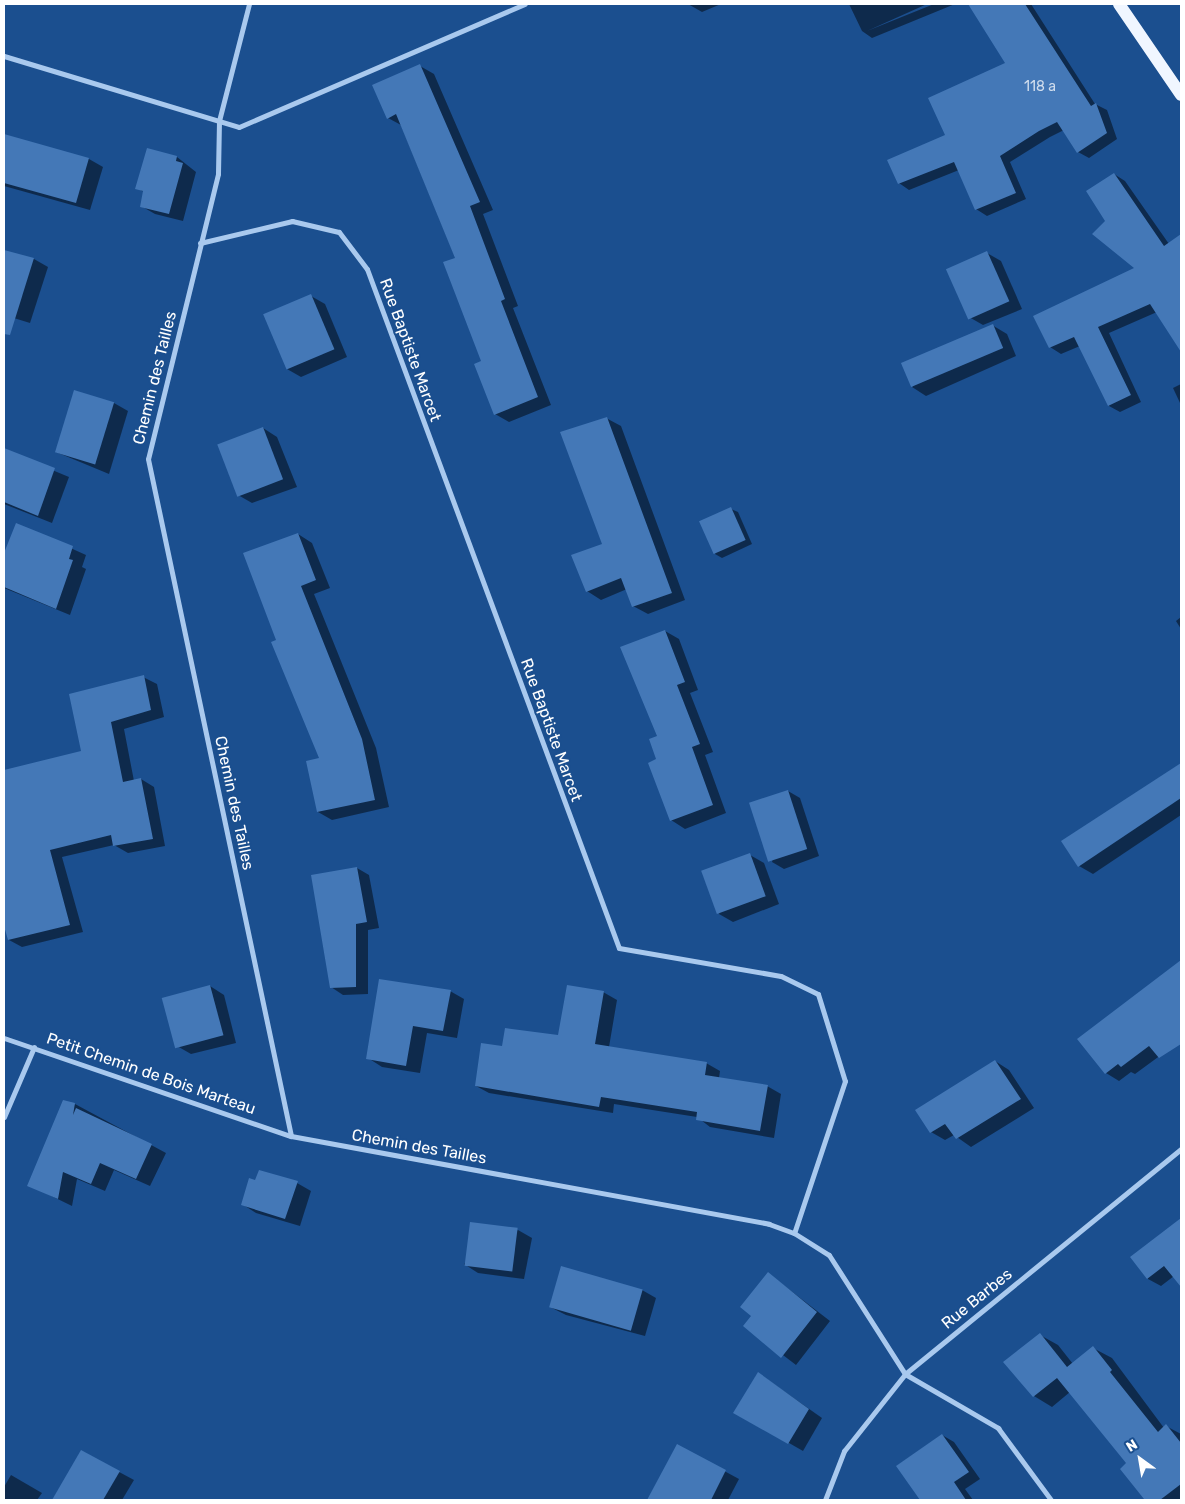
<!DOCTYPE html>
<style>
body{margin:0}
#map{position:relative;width:1185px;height:1504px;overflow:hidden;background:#1b4f8f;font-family:Rubik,sans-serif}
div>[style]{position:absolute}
.shadow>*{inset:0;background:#0007}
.building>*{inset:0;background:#4478b7;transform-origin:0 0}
.street>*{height:5px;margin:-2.5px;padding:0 2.5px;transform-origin:2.5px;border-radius:2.5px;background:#a9c9ee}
.primary>*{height:12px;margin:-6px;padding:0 6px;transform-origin:6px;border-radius:6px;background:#f0f6ff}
span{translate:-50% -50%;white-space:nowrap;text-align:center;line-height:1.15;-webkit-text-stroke:4px #1b4f8f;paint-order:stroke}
.number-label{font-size:14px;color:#d0dded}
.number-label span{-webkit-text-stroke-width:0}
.street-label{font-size:16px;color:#fff}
.frame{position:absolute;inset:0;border:5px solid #fff;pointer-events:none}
.north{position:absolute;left:1115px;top:1434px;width:50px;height:50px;-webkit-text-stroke:4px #1b4f8f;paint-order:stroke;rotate:328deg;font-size:14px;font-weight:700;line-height:20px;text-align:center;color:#fff}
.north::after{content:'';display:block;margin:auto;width:18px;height:22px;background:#fff;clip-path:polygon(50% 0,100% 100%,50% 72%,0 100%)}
</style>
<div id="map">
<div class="shadow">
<div style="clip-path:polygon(688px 4px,721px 4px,702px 12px)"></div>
<div style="clip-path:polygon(849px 4px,927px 4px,867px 31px,934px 4px,955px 4px,872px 38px,862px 31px)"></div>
<div style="clip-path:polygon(969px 4px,1031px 4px,1095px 104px,1107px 110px,1117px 139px,1089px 158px,1078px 152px,1064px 130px,1050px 137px,1010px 162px,1026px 199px,987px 216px,976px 209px,959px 170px,909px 190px,899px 183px,946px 135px,1007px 64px)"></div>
<div style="clip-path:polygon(420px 66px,434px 74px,493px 210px,483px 214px,518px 306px,513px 308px,551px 405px,509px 422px,495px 414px,456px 259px,401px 125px,388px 118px)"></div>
<div style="clip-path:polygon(4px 135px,89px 159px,103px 167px,90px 210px,4px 186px)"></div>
<div style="clip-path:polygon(177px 157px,196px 172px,183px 221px,155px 214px,141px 206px,144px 192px,137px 188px)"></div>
<div style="clip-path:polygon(1114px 174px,1125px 181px,1169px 244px,1181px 235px,1181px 350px,1157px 312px,1109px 333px,1141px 402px,1120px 412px,1109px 406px,1080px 346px,1061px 354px,1050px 347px,1136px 268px,1106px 221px)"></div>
<div style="clip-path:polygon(4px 251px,34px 259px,48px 267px,30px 323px,4px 315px)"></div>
<div style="clip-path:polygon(987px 253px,1001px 261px,1022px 309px,983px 325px,969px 317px)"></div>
<div style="clip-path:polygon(311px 296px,325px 304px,347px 357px,301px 377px,287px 369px)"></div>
<div style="clip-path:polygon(992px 325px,1007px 334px,1016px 356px,926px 396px,912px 387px)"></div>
<div style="clip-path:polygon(1181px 384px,1181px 405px,1173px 388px)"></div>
<div style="clip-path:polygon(75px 391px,114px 403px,128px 411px,109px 474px,56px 452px)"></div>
<div style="clip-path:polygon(606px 418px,621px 426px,685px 600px,648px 614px,633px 606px,627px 589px,601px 600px,587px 591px,604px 545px)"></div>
<div style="clip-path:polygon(263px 428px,277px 437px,297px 487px,252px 503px,238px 495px)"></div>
<div style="clip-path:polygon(4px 450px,69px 477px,52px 523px,4px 504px)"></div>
<div style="clip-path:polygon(731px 509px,738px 512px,752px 544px,722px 558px,715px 554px)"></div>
<div style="clip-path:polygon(17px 524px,86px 555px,82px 567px,86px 569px,70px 615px,4px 588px,4px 556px)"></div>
<div style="clip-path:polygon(298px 534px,312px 543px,330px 588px,314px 594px,376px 748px,389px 807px,332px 820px,318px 812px,321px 759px,278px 641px)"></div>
<div style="clip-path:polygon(1181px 617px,1181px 629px,1176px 621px)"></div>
<div style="clip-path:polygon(665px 631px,679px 639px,698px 690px,690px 693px,713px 752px,705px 755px,726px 813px,685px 829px,671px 820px,659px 737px)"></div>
<div style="clip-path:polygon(143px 677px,157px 684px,164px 717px,124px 729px,134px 781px,141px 779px,154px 787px,165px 846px,128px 853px,114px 845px,62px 857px,83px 932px,22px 947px,9px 940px,4px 921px,4px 814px,33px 805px,83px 752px)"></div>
<div style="clip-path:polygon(1178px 767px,1181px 769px,1181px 815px,1093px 874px,1079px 866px)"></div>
<div style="clip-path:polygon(788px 791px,800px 798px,819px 856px,784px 869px,772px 862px)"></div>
<div style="clip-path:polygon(750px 855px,764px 863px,779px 904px,733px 922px,719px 914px)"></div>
<div style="clip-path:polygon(357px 868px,369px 875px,379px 928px,368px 930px,368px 994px,343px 995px,331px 987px)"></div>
<div style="clip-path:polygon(1181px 961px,1180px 1041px,1135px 1074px,1131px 1072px,1119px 1081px,1106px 1073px,1079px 1039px)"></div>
<div style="clip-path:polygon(210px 986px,224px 995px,236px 1043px,191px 1054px,177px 1046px)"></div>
<div style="clip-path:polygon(450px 991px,464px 999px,457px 1038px,427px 1033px,420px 1073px,382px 1067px,368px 1058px)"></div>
<div style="clip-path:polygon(603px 992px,617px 1000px,609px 1047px,706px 1063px,720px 1071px,719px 1078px,767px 1086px,781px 1094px,774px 1138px,710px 1127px,697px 1117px,614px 1104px,613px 1113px,489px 1093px,476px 1086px,503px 1048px,559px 1037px)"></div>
<div style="clip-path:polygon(995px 1061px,1009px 1070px,1034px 1108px,971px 1147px,954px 1135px,945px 1140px,931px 1132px)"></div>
<div style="clip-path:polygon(75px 1104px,166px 1153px,150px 1186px,114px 1170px,105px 1191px,77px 1179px,72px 1206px,29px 1185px)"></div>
<div style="clip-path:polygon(256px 1182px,297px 1183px,311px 1191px,300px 1226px,256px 1213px,242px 1204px)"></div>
<div style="clip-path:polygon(1181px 1220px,1181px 1281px,1174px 1276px,1161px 1286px,1148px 1279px,1132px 1258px)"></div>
<div style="clip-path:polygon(518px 1230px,532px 1238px,524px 1279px,478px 1273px,464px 1264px)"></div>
<div style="clip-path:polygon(769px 1274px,830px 1321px,796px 1365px,745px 1326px,753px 1316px)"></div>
<div style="clip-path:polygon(642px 1290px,656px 1298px,645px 1336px,566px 1315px,552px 1308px)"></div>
<div style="clip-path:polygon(1040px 1335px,1058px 1345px,1073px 1364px,1093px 1348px,1112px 1358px,1164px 1428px,1166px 1426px,1181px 1434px,1181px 1500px,1144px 1498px,1128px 1464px,1070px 1392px,1052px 1407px,1034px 1396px)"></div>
<div style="clip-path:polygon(758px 1373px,822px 1418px,803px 1451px,735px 1412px)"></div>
<div style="clip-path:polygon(942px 1435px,954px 1442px,980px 1479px,965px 1489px,973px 1500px,921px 1500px,897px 1466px)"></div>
<div style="clip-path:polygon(678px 1446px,739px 1479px,728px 1500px,657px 1500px,650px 1496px)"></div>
<div style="clip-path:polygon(82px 1452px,134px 1480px,122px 1500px,54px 1500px)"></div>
<div style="clip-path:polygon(11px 1475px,42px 1493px,37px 1500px,4px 1500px,4px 1487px)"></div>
</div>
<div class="building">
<div style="clip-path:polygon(968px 4px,1025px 4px,1091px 106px,1096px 103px,1107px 133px,1077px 153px,1057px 122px,1039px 131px,1000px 156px,1016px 193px,975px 210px,954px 162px,898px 184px,887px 160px,945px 135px,928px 98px,1005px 63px)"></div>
<div style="clip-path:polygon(420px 64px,480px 202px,470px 206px,505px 299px,501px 301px,538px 397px,494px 415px,474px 364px,481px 361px,443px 262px,455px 258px,396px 114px,387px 119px,372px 85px)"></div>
<div style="clip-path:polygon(4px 134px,89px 158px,76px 203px,4px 183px)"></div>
<div style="clip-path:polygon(147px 148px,177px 156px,176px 161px,183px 163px,169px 214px,140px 207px,143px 191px,135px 189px)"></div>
<div style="clip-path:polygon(1114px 173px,1164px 246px,1181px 234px,1181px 352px,1150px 304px,1098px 327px,1131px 395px,1108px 406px,1074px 337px,1049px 348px,1033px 316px,1134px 268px,1092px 234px,1105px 221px,1086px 191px)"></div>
<div style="clip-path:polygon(4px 250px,34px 258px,10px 335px,4px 334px)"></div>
<div style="left:987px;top:251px;width:55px;height:45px;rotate:66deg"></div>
<div style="left:311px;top:294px;width:60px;height:52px;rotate:67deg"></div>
<div style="left:993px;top:324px;width:26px;height:100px;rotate:67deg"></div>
<div style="left:74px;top:390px;width:42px;height:65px;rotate:17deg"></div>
<div style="clip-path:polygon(607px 417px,672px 593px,632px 607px,621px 578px,586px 592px,571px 555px,602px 544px,560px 432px)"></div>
<div style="left:263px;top:427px;width:56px;height:49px;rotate:69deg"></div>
<div style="clip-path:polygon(4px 448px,55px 468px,38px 516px,4px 502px)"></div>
<div style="left:731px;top:507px;width:36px;height:35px;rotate:66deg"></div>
<div style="clip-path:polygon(16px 523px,73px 546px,69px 559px,73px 560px,56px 609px,4px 587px,4px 553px)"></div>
<div style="clip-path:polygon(298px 533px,316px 580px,301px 586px,362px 739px,375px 800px,317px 812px,306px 761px,319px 758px,271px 642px,276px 640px,243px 553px)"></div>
<div style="clip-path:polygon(665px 630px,685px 682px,677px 685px,700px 744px,692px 747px,713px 805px,670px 821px,648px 763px,656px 759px,649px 739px,657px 736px,620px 647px)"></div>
<div style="clip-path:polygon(144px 675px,151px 710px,111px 722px,123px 782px,141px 778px,153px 839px,113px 846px,111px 835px,50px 850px,70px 925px,8px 940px,4px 926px,4px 770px,81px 751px,69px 694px)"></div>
<div style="clip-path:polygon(1181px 763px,1181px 798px,1078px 867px,1061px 841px)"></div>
<div style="left:788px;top:790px;width:62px;height:41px;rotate:72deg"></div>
<div style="left:750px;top:853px;width:46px;height:52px;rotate:70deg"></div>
<div style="clip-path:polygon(357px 867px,367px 922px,356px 924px,356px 987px,330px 988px,311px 875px)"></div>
<div style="clip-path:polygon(1181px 960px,1181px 1044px,1159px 1058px,1149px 1046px,1121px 1067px,1118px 1064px,1105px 1074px,1077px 1039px)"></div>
<div style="clip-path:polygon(379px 979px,451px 990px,443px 1031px,413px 1026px,406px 1066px,366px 1059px)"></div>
<div style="left:210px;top:985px;width:52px;height:50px;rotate:75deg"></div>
<div style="clip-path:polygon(567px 985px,604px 991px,595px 1044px,707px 1062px,705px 1075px,768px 1085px,760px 1131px,696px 1120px,697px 1112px,601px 1097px,599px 1107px,475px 1086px,481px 1043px,502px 1046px,505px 1028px,558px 1035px)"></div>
<div style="clip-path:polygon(995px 1060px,1021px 1099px,956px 1139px,945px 1124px,930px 1133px,915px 1110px)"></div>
<div style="clip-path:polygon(63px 1100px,75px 1103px,73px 1115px,76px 1108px,152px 1144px,136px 1179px,100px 1163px,91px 1184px,63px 1172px,58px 1199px,27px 1186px)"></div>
<div style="clip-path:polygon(259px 1170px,298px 1181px,285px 1219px,241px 1205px,249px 1178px,255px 1180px)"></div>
<div style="clip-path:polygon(1181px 1218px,1181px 1287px,1164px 1266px,1147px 1279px,1130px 1257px)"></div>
<div style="left:470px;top:1222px;width:48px;height:44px;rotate:7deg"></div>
<div style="left:561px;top:1266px;width:85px;height:43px;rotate:16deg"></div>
<div style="clip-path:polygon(768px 1272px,817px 1312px,781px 1358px,743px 1326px,751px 1316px,740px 1307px)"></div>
<div style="clip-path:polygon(1040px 1333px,1067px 1367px,1093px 1346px,1112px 1370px,1110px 1372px,1158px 1432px,1166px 1424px,1181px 1443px,1181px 1484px,1160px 1500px,1144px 1499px,1120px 1469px,1126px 1463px,1057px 1378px,1033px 1397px,1003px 1362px)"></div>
<div style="clip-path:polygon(758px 1372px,809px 1409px,788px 1444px,733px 1413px)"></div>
<div style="clip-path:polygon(942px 1434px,969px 1472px,954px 1482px,966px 1500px,920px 1500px,896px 1466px)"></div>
<div style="clip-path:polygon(677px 1444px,726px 1470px,711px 1500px,647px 1500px)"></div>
<div style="clip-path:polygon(81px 1450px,120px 1471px,103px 1500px,52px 1500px)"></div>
</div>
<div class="street">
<div style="left:249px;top:4px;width:121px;rotate:104.4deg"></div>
<div style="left:219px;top:121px;width:53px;rotate:91.1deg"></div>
<div style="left:218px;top:174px;width:293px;rotate:103.8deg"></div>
<div style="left:148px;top:459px;width:692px;rotate:78.07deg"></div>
<div style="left:291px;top:1136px;width:486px;rotate:10.4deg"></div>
<div style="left:769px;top:1224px;width:27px;rotate:20deg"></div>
<div style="left:794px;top:1233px;width:41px;rotate:32.2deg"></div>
<div style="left:829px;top:1255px;width:141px;rotate:57.4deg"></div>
<div style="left:905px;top:1374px;width:108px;rotate:30.1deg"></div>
<div style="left:998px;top:1428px;width:89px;rotate:53.6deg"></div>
<div style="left:4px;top:56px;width:245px;rotate:16.8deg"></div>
<div style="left:239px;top:127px;width:311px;rotate:-23.3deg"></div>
<div style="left:200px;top:243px;width:95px;rotate:-13.4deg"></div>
<div style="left:292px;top:221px;width:48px;rotate:13.2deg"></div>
<div style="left:339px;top:232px;width:46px;rotate:52.9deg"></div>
<div style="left:367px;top:269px;width:724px;rotate:69.64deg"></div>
<div style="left:619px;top:948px;width:164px;rotate:9.8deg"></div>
<div style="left:781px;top:976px;width:41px;rotate:25.9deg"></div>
<div style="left:818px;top:994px;width:91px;rotate:72.8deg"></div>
<div style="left:845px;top:1081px;width:160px;rotate:108.5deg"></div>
<div style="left:4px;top:1038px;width:303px;rotate:18.9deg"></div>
<div style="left:4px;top:1117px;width:76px;rotate:-66.8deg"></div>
<div style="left:825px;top:1500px;width:53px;rotate:-68.8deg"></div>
<div style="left:844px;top:1451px;width:98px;rotate:-51.6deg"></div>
<div style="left:905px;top:1374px;width:356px;rotate:-39.2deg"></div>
</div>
<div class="primary">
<div style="left:1119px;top:4px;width:110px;rotate:55.7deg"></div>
</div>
<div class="number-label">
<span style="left:1040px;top:87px">118 a</span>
</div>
<div class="street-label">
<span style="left:410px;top:350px;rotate:70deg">Rue Baptiste Marcet</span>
<span style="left:155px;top:378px;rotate:-76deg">Chemin des Tailles</span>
<span style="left:551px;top:730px;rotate:70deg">Rue Baptiste Marcet</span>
<span style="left:234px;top:803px;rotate:78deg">Chemin des Tailles</span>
<span style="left:151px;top:1074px;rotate:19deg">Petit Chemin de Bois Marteau</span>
<span style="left:419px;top:1147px;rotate:10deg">Chemin des Tailles</span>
<span style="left:977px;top:1299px;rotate:-39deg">Rue Barbes</span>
</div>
<div class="frame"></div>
<div class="north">N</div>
</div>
